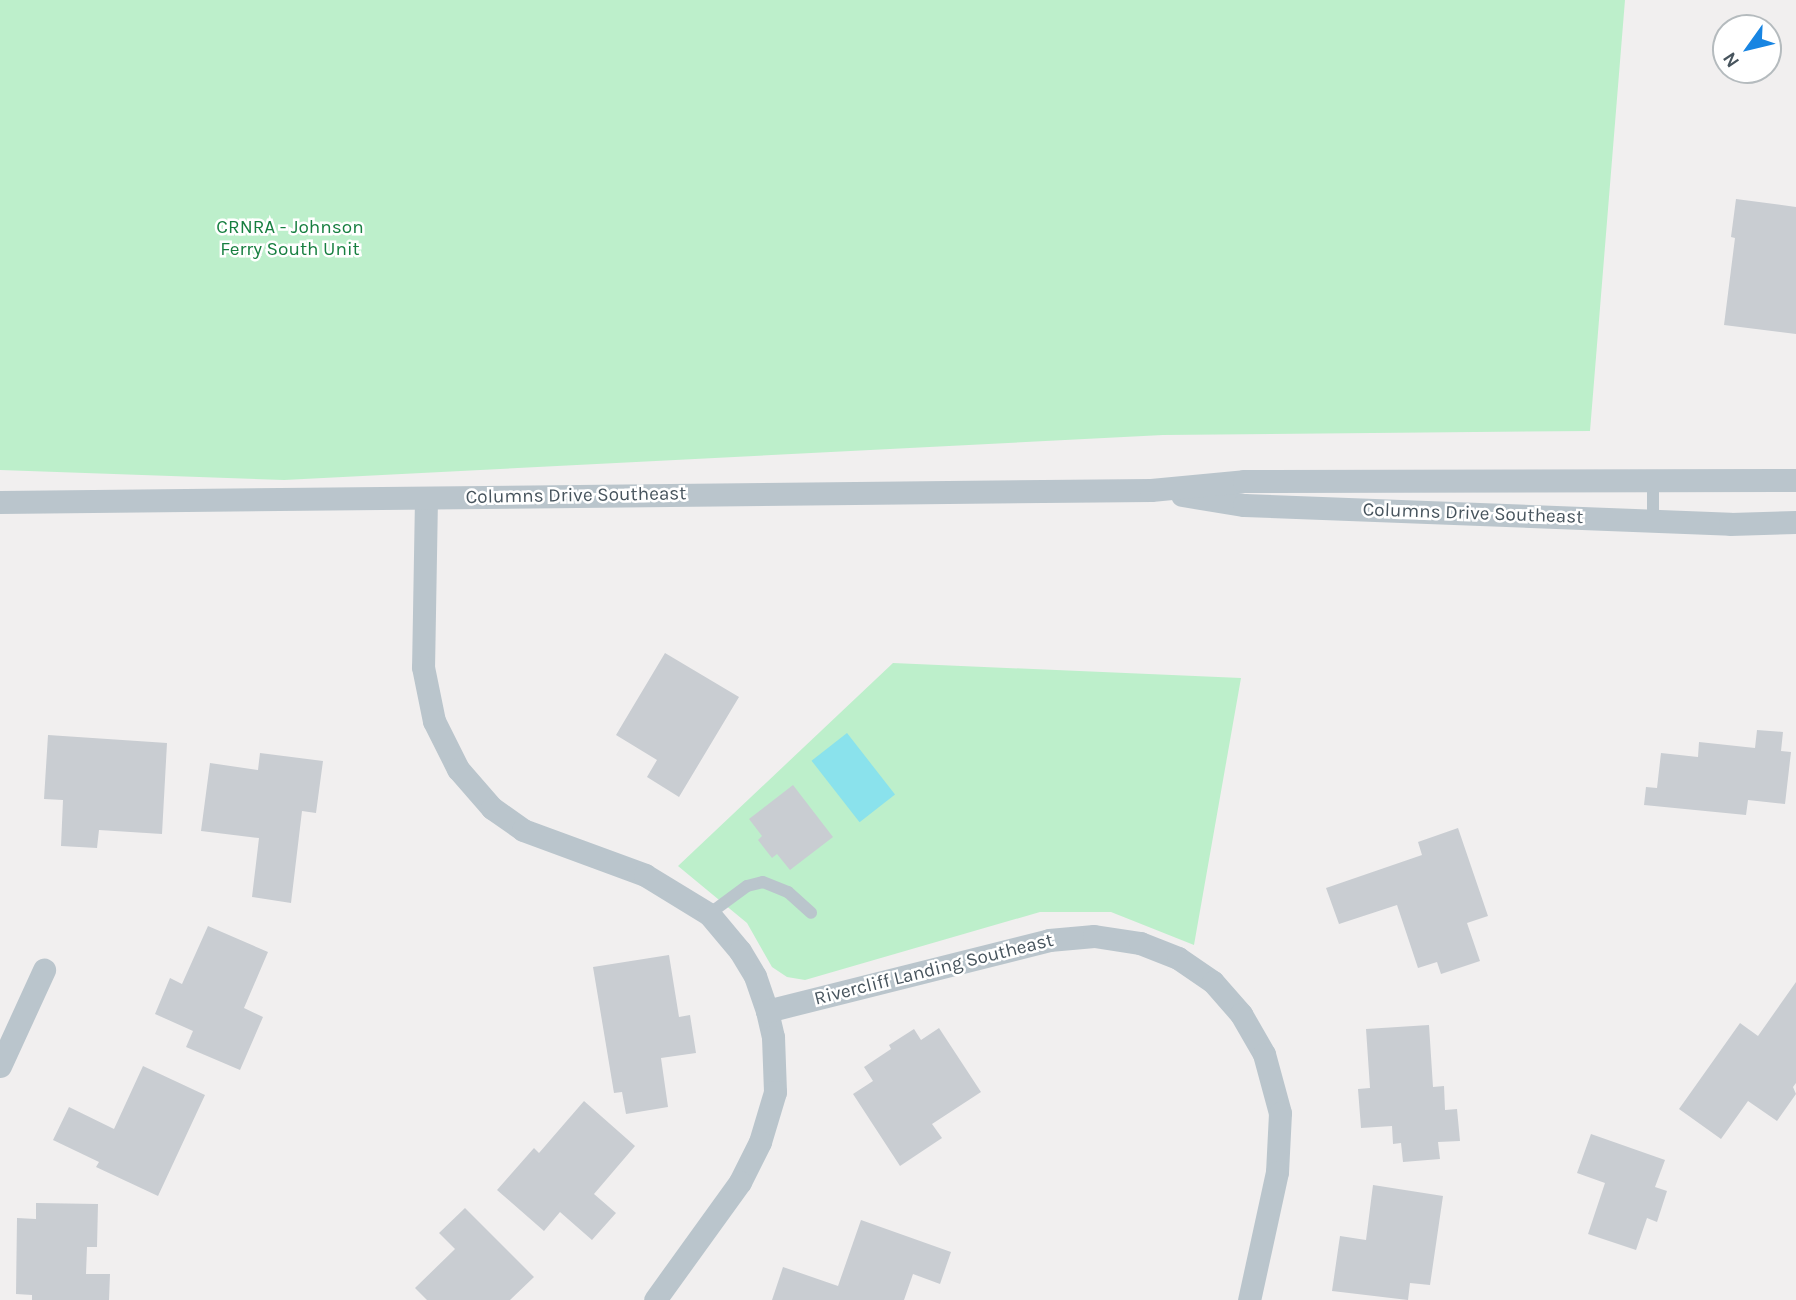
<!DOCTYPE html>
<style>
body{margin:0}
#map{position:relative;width:1796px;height:1300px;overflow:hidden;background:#f1efef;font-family:Karla,sans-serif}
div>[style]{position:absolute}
.green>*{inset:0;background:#bdefcb}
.water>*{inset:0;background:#8ae2ec;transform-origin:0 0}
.building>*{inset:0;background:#c9cdd2}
.service>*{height:12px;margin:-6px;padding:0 6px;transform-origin:6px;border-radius:6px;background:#bac5cc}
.minor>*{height:23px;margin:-11.5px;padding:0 11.5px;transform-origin:11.5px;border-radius:11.5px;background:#bac5cc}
span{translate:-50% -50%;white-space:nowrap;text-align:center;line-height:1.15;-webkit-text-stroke:5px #fff;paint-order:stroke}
.park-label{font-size:19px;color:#177f40}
.street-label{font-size:19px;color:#47545d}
.north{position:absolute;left:1712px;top:14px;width:70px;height:70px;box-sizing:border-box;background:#fff;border:2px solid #b5bbbe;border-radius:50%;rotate:236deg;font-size:19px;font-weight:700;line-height:28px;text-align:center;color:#47545d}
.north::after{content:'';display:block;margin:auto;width:24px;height:32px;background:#1885e2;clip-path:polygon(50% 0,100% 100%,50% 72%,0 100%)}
</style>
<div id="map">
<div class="green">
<div style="clip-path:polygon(0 0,1625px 0,1590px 431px,1163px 435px,284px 480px,0 470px)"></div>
<div style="clip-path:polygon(893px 663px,1241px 678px,1194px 945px,1111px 912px,1040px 912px,805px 980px,787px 977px,772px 967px,747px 923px,678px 866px)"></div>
</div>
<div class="water">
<div style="left:847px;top:733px;width:78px;height:45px;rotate:52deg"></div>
</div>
<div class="building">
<div style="clip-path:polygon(1736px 199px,1796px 207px,1796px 334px,1724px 325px,1735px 238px,1731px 237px)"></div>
<div style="clip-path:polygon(665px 653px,739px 697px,679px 797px,647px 777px,657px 760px,616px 735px)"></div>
<div style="clip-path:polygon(1757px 730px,1783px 732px,1781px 751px,1791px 752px,1785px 804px,1748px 800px,1746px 815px,1644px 805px,1646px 787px,1657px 788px,1661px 753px,1698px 757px,1699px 742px,1755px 748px)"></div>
<div style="clip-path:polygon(48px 735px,167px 743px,162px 834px,99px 830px,97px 848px,61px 846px,63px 800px,44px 799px)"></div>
<div style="clip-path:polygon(260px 753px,323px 761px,316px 813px,302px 811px,291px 903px,252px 897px,259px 838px,201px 831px,210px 763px,258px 770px)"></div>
<div style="clip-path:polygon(793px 785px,833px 837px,790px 870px,777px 854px,772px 858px,758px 840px,762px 836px,749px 819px)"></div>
<div style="clip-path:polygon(1458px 828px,1488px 916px,1467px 923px,1480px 961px,1441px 974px,1437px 962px,1418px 968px,1397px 905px,1339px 924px,1326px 888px,1422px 855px,1418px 842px)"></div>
<div style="clip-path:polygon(208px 926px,268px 952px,244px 1008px,263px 1017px,240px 1070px,186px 1047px,193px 1031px,155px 1014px,170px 978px,182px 984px)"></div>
<div style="clip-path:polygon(669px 955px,679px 1017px,690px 1015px,696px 1053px,661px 1058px,668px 1107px,626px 1114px,622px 1092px,614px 1093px,593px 967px)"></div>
<div style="clip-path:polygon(1796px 982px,1796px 1083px,1793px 1087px,1796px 1094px,1777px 1121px,1748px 1101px,1721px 1139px,1679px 1109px,1740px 1023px,1758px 1036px)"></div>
<div style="clip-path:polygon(1429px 1025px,1433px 1087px,1444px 1086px,1445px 1110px,1457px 1109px,1460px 1141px,1438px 1142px,1440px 1159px,1403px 1162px,1401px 1143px,1393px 1144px,1392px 1126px,1361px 1128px,1358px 1089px,1370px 1088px,1366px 1029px)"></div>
<div style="clip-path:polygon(939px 1028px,981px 1092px,932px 1124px,942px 1138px,900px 1166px,853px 1094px,873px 1081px,864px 1067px,891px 1049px,889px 1045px,914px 1029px,921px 1040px)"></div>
<div style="clip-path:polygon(143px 1066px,205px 1095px,158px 1196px,96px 1167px,99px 1162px,53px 1140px,69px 1107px,114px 1129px)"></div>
<div style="clip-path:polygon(584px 1101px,635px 1146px,594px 1194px,616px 1213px,592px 1240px,560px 1212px,544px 1231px,497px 1190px,534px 1148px,539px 1153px)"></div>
<div style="clip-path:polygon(1591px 1134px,1665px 1160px,1655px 1187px,1667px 1191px,1657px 1222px,1647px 1218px,1636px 1250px,1588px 1234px,1605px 1183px,1577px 1173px)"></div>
<div style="clip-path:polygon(1373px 1185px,1443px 1196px,1430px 1285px,1410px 1283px,1408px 1300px,1332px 1291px,1340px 1236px,1366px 1240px)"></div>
<div style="clip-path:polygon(36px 1203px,98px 1204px,97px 1247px,87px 1247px,86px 1274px,110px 1274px,109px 1300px,32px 1300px,32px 1295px,16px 1294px,17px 1218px,36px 1219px)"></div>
<div style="clip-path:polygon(465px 1208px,534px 1277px,510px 1300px,427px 1300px,415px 1288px,455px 1249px,439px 1233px)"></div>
<div style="clip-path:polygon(861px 1220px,951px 1252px,940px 1284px,913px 1274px,904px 1300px,772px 1300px,783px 1267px,838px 1286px)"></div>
</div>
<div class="service">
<div style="left:1653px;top:522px;width:40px;rotate:-90deg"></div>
<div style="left:709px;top:914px;width:47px;rotate:-36.4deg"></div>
<div style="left:747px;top:886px;width:16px;rotate:-14deg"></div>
<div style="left:763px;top:882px;width:27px;rotate:22deg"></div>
<div style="left:788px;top:892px;width:31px;rotate:42deg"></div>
</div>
<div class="minor">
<div style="left:1182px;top:495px;width:63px;rotate:9.2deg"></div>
<div style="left:1244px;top:505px;width:486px;rotate:2.2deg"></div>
<div style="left:1730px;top:524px;width:66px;rotate:-1.7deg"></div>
<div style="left:426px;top:498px;width:169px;rotate:91deg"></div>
<div style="left:423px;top:667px;width:55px;rotate:78.5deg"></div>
<div style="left:434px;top:721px;width:54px;rotate:63.4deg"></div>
<div style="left:458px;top:769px;width:52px;rotate:48.9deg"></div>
<div style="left:492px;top:808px;width:38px;rotate:35deg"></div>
<div style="left:523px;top:830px;width:130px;rotate:20.2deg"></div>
<div style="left:645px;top:875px;width:75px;rotate:31.4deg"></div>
<div style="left:709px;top:914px;width:48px;rotate:50deg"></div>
<div style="left:740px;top:951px;width:29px;rotate:59deg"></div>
<div style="left:755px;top:976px;width:37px;rotate:71deg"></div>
<div style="left:767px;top:1011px;width:27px;rotate:77deg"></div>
<div style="left:773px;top:1037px;width:55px;rotate:87.9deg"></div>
<div style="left:775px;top:1092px;width:52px;rotate:106.7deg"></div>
<div style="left:760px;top:1142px;width:45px;rotate:116.6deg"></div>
<div style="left:740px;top:1182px;width:145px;rotate:125.8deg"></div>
<div style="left:0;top:502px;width:1151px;rotate:-0.6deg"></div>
<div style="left:1151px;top:490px;width:93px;rotate:-5.5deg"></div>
<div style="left:1244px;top:481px;width:552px;rotate:-0.1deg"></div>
<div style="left:767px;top:1011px;width:291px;rotate:-14.1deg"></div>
<div style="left:1049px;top:940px;width:45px;rotate:-5.1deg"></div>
<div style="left:1094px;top:936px;width:47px;rotate:8.7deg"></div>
<div style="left:1140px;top:943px;width:41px;rotate:21.5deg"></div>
<div style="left:1178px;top:958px;width:42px;rotate:34.4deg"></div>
<div style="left:1213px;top:982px;width:43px;rotate:48.8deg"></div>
<div style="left:1241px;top:1014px;width:46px;rotate:60.1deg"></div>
<div style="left:1264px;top:1054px;width:61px;rotate:74.8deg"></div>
<div style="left:1280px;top:1113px;width:59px;rotate:92.9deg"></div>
<div style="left:1277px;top:1172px;width:131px;rotate:102.3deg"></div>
<div style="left:0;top:1066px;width:106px;rotate:-65.4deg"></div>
</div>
<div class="park-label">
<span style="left:290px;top:239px">CRNRA - Johnson<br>Ferry South Unit</span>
</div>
<div class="street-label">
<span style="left:576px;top:496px;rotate:-1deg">Columns Drive Southeast</span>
<span style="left:1473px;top:514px;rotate:2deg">Columns Drive Southeast</span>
<span style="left:934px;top:970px;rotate:-14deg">Rivercliff Landing Southeast</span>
</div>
<div class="north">N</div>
</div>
